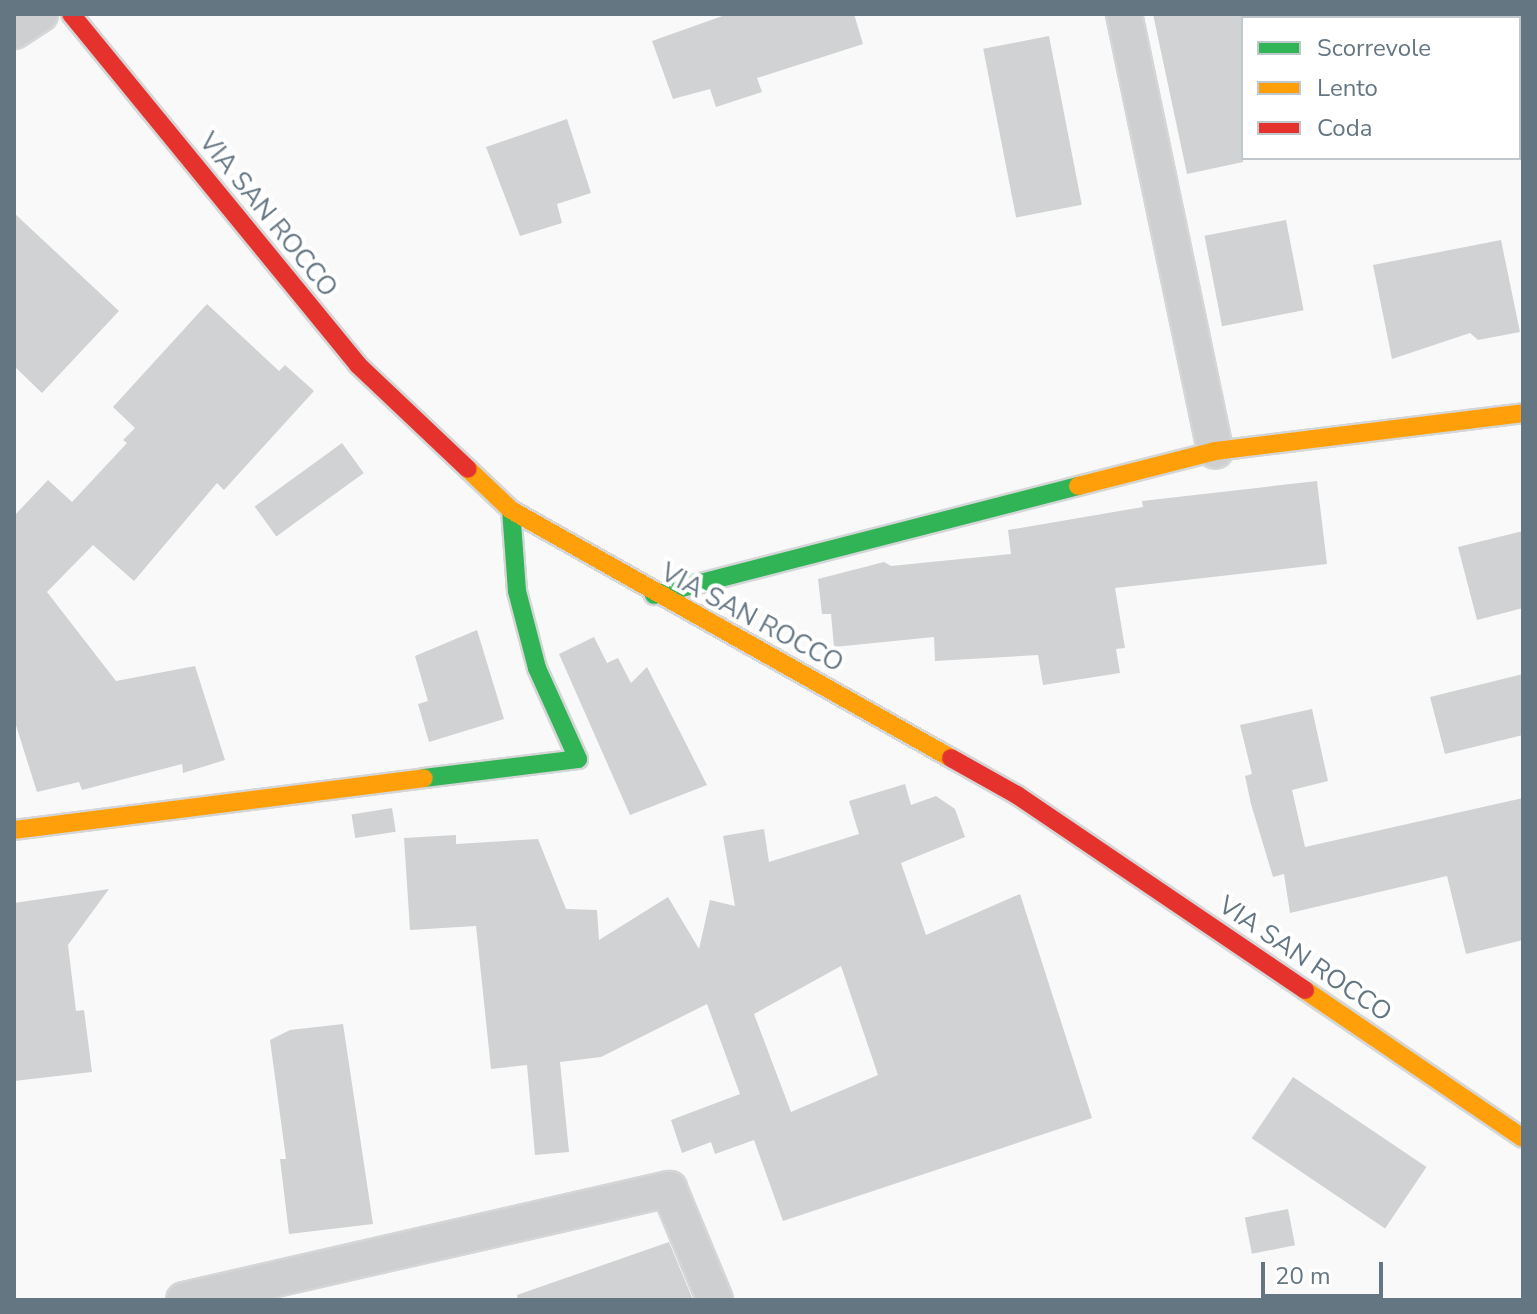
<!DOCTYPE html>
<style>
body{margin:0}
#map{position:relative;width:1537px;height:1314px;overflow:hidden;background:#f9f9f9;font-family:"Nunito Sans",sans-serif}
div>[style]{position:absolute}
.building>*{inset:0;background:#d0d2d3;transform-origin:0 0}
.roads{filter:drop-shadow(2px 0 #d5d6d7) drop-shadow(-2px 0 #d5d6d7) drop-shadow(0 2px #d5d6d7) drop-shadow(0 -2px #d5d6d7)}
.street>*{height:34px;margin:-17px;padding:0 17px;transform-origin:17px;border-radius:17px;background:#cecfd0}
.fast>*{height:18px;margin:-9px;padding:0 9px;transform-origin:9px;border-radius:9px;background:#30b455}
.slow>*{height:18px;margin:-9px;padding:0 9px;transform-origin:9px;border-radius:9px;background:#ff9f0a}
.jam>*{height:18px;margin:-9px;padding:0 9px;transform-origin:9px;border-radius:9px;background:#e5322d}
span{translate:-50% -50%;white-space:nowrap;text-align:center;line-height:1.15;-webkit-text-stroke:8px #fff;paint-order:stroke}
.street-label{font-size:26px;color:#657683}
.frame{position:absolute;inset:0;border:16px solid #657683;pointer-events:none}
.legend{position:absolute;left:1241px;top:16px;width:280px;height:144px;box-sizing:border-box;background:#fff;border:2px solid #c1c8cd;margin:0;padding:10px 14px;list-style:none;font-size:24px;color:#657683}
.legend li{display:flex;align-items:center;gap:16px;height:40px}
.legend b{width:40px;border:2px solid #c1c8cd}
.scale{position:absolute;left:1261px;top:1262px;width:122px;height:36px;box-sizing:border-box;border:4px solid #657683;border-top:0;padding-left:10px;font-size:24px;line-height:28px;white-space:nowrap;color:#657683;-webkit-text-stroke:6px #fff;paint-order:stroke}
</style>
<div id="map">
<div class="building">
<div style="clip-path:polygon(728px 14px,854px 14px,863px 44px,757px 78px,762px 92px,716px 107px,710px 89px,673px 99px,652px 41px)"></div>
<div style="clip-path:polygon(1153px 14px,1243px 14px,1243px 162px,1187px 174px)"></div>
<div style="left:1049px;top:36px;width:172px;height:67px;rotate:79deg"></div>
<div style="clip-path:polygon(567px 119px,591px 193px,557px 204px,562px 223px,520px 236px,486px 147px)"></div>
<div style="clip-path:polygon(14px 213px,119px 311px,42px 393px,14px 366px)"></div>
<div style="left:1286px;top:220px;width:92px;height:83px;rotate:79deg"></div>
<div style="clip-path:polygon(1501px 240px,1520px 332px,1478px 340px,1470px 333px,1392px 359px,1373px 265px)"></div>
<div style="clip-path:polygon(207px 304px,279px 371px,285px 365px,314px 391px,224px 490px,217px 483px,134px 581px,93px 545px,47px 592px,116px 681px,195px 666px,225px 760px,183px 773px,182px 764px,82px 790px,79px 782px,37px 792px,14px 719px,14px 516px,48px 480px,72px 502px,127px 443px,123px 440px,135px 428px,113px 407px)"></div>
<div style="left:342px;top:443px;width:37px;height:108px;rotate:54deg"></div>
<div style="clip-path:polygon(1317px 481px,1327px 564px,1115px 588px,1125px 648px,1116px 649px,1120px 673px,1043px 685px,1038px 655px,935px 661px,934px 637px,834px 647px,831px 614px,822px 614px,818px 579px,884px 562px,891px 566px,1011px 554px,1008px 530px,1143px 507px,1142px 501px)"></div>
<div style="clip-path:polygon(1523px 531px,1523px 608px,1477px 620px,1458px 547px)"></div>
<div style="clip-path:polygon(477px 630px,504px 719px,429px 742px,418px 704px,428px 701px,415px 656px)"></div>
<div style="clip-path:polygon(594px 637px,607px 663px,618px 658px,631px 683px,647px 667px,707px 785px,630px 815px,559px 654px)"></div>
<div style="clip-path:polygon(1523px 674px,1523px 735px,1445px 754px,1430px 697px)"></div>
<div style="clip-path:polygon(1312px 709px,1328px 781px,1292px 790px,1305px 847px,1523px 798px,1523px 940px,1466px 954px,1447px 876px,1290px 913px,1284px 874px,1273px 877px,1251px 804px,1245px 776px,1252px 774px,1240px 725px)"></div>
<div style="clip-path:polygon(evenodd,905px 784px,911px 805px,936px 796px,955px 809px,965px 837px,901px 863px,926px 935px,1020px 894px,1092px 1118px,783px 1221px,754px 1140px,715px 1154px,711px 1142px,682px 1153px,671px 1120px,740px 1094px,707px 1004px,601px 1057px,560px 1062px,569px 1152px,535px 1155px,527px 1065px,491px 1069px,476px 926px,410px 930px,404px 838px,456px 835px,456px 844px,538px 839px,566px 909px,597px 910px,599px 940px,668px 897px,699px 949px,710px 900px,735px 906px,723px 836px,764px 829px,769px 862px,859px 834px,849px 801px,905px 784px,841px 966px,878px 1075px,791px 1112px,754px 1014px,841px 966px)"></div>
<div style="left:392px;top:808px;width:24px;height:41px;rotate:81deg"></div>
<div style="clip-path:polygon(109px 889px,68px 945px,76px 1011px,84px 1010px,92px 1072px,14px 1081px,14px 903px)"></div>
<div style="clip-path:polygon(343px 1024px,373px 1224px,289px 1234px,280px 1159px,286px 1159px,270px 1040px,290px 1030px)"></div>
<div style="left:1293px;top:1077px;width:161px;height:74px;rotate:34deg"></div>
<div style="left:1288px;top:1209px;width:37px;height:44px;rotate:79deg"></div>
<div style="clip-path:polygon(669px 1242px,693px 1300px,518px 1300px,517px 1295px)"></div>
</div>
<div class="roads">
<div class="street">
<div style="left:1124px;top:14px;width:446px;rotate:78.2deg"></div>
<div style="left:14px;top:31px;width:31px;rotate:-33deg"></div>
<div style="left:184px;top:1300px;width:498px;rotate:-12.9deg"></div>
<div style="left:669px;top:1189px;width:120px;rotate:67.5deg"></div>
</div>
<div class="fast">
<div style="left:654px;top:595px;width:438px;rotate:-14.4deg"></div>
<div style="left:424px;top:778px;width:155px;rotate:-7deg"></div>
<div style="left:578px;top:759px;width:100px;rotate:-114.3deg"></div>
<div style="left:537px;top:668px;width:80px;rotate:-104.6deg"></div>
<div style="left:517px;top:591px;width:81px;rotate:-94.2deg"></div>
</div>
<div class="slow">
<div style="left:468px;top:469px;width:59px;rotate:43.6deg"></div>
<div style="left:511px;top:510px;width:505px;rotate:29.41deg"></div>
<div style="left:1078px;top:486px;width:141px;rotate:-14.3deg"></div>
<div style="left:1215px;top:451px;width:310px;rotate:-7deg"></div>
<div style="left:14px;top:830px;width:413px;rotate:-7.2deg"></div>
<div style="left:1305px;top:990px;width:263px;rotate:34.2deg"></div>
</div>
<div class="jam">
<div style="left:71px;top:14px;width:453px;rotate:50.7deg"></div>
<div style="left:358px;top:365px;width:151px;rotate:43.4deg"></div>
<div style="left:951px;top:758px;width:76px;rotate:29.3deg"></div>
<div style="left:1017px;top:795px;width:348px;rotate:34.1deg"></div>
</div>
</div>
<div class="street-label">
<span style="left:268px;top:215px;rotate:51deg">VIA SAN ROCCO</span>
<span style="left:752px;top:618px;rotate:28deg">VIA SAN ROCCO</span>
<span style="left:1305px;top:959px;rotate:34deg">VIA SAN ROCCO</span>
</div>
<div class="frame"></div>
<ul class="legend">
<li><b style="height:10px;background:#30b455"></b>Scorrevole</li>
<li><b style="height:10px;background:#ff9f0a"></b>Lento</li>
<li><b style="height:10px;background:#e5322d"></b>Coda</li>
</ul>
<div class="scale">20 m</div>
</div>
